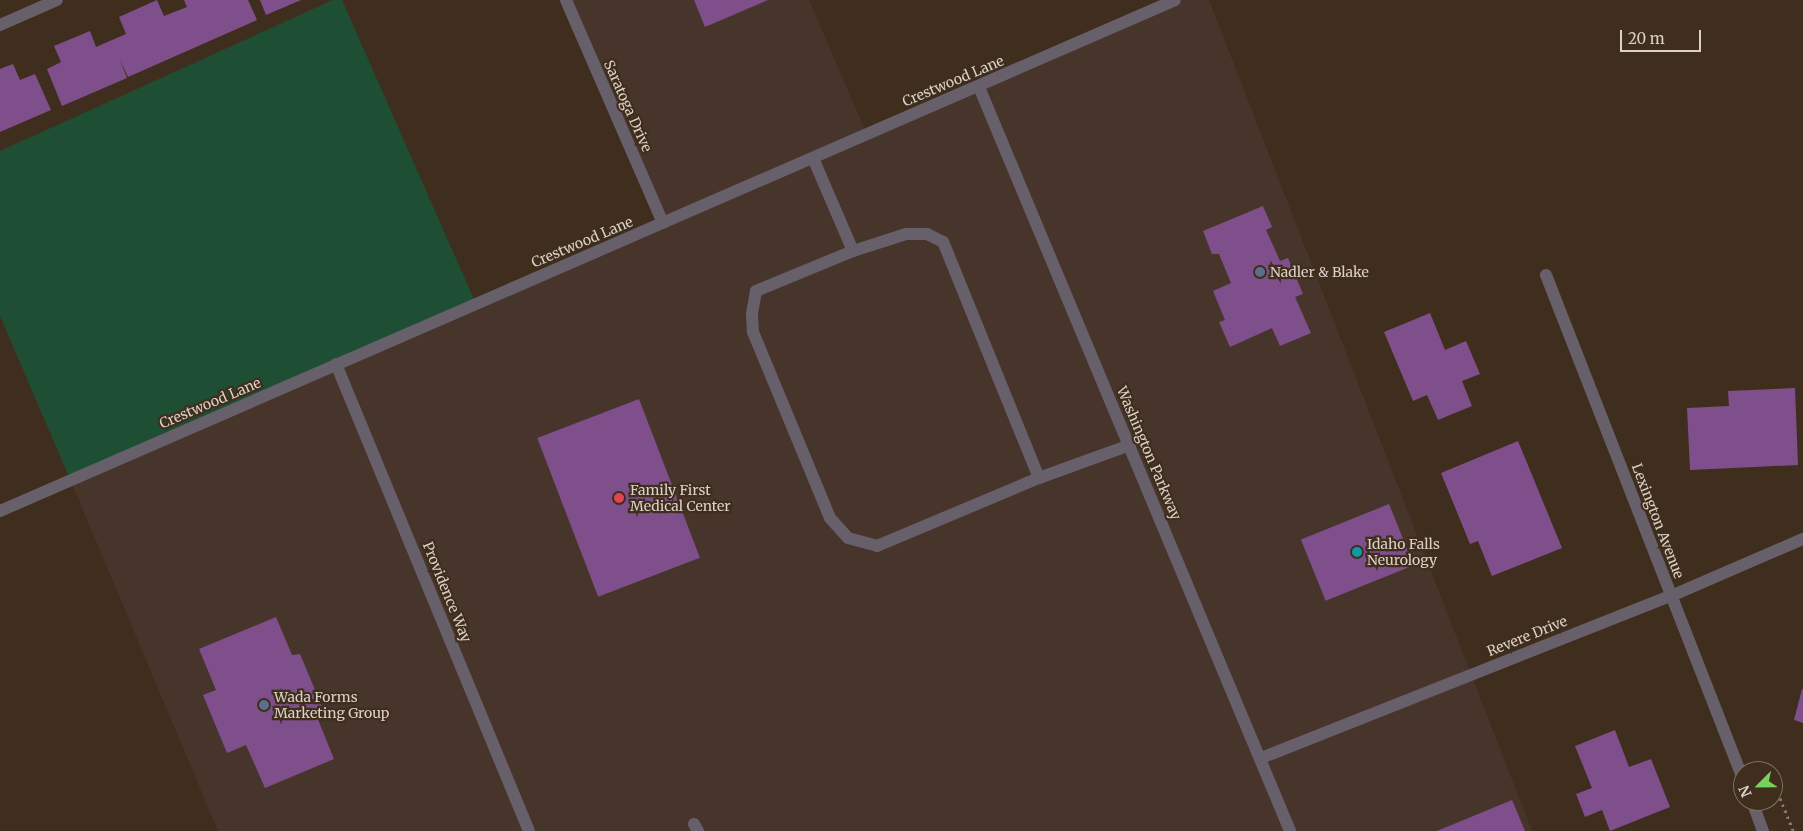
<!DOCTYPE html>
<style>
body{margin:0}
#map{position:relative;width:1803px;height:831px;overflow:hidden;background:#3f2e1d;font-family:Merriweather,serif}
div>[style]{position:absolute}
.commercial>*{inset:0;background:#47352c}
.green>*{inset:0;background:#1e4f34}
.building>*{inset:0;background:#7f4f8c;transform-origin:0 0}
.path>*{height:3px;margin-top:-1.5px;transform-origin:0;background:repeating-linear-gradient(90deg,#8a7b6e 0 2.5px,transparent 0 6.5px)}
.lane>*{height:12px;margin:-6px;padding:0 6px;transform-origin:6px;border-radius:6px;background:#67606a}
.street>*{height:12px;margin:-6px;padding:0 6px;transform-origin:6px;border-radius:6px;background:#67606a}
.dots>*{width:14px;height:14px;translate:-50% -50%;box-sizing:border-box;border:2px solid #3f2e1d;border-radius:50%}
span{translate:-50% -50%;white-space:nowrap;text-align:center;line-height:1.15;-webkit-text-stroke:4.5px #3f2e1d;paint-order:stroke}
.street-label{font-size:14px;color:#dcd0c7}
.poi-label{font-size:14px;color:#dcd0c7}
.left{translate:0 -50%;text-align:left}
.north{position:absolute;left:1733px;top:761px;width:50px;height:50px;box-sizing:border-box;background:#3f2e1d;border:1px solid #7e6f61;border-radius:50%;rotate:247deg;font-size:14px;font-weight:700;line-height:20px;text-align:center;color:#dcd0c7}
.north::after{content:'';display:block;margin:auto;width:18px;height:22px;background:#76d25a;clip-path:polygon(50% 0,100% 100%,50% 72%,0 100%)}
.scale{position:absolute;left:1620px;top:30px;width:81px;height:22px;box-sizing:border-box;border:2px solid #dcd0c7;border-top:0;padding-left:6px;font-size:15px;line-height:18px;white-space:nowrap;color:#dcd0c7;-webkit-text-stroke:4px #3f2e1d;paint-order:stroke}
</style>
<div id="map">
<div class="commercial">
<div style="clip-path:polygon(566px 0,809px 0,867px 135px,1174px 0,1209px 0,1532px 831px,218px 831px,70px 479px,663px 223px)"></div>
</div>
<div class="green">
<div style="clip-path:polygon(333px 0,342px 0,476px 304px,70px 479px,0 316px,0 151px)"></div>
</div>
<div class="building">
<div style="clip-path:polygon(157px 0,164px 16px,187px 7px,184px 0,248px 0,257px 20px,128px 77px,120px 60px,127px 78px,62px 106px,47px 69px,61px 62px,54px 46px,90px 31px,96px 47px,112px 40px,126px 34px,119px 17px)"></div>
<div style="clip-path:polygon(260px 0,301px 0,266px 15px)"></div>
<div style="clip-path:polygon(694px 0,768px 0,705px 27px)"></div>
<div style="clip-path:polygon(13px 64px,20px 80px,35px 74px,51px 110px,0 132px,0 69px)"></div>
<div style="clip-path:polygon(1263px 206px,1272px 227px,1266px 230px,1280px 261px,1288px 258px,1303px 294px,1295px 297px,1311px 333px,1280px 346px,1272px 328px,1230px 347px,1219px 322px,1225px 320px,1213px 291px,1231px 283px,1219px 254px,1212px 254px,1203px 231px)"></div>
<div style="clip-path:polygon(1430px 313px,1445px 350px,1466px 341px,1480px 374px,1462px 381px,1472px 406px,1438px 420px,1427px 395px,1413px 401px,1384px 332px)"></div>
<div style="clip-path:polygon(1795px 388px,1798px 465px,1690px 470px,1687px 408px,1729px 406px,1728px 391px)"></div>
<div style="left:639px;top:399px;width:170px;height:109px;rotate:69deg"></div>
<div style="clip-path:polygon(1518px 441px,1562px 548px,1492px 576px,1478px 541px,1470px 544px,1441px 473px)"></div>
<div style="left:1389px;top:504px;width:66px;height:95px;rotate:68deg"></div>
<div style="clip-path:polygon(276px 617px,292px 655px,300px 654px,325px 714px,317px 717px,334px 759px,265px 788px,246px 745px,227px 753px,203px 695px,216px 690px,199px 649px)"></div>
<div style="clip-path:polygon(1802px 689px,1803px 689px,1803px 723px,1794px 720px)"></div>
<div style="clip-path:polygon(1615px 730px,1629px 767px,1651px 759px,1670px 807px,1610px 831px,1602px 810px,1585px 817px,1576px 794px,1592px 788px,1575px 746px)"></div>
<div style="clip-path:polygon(1512px 800px,1525px 831px,1437px 831px)"></div>
</div>
<div class="path">
<div style="left:1780px;top:798px;width:35px;rotate:68deg"></div>
</div>
<div class="lane">
<div style="left:813px;top:158px;width:101px;rotate:66.7deg"></div>
<div style="left:853px;top:251px;width:105px;rotate:157.6deg"></div>
<div style="left:756px;top:291px;width:23px;rotate:100deg"></div>
<div style="left:752px;top:314px;width:18px;rotate:87deg"></div>
<div style="left:753px;top:332px;width:201px;rotate:67.5deg"></div>
<div style="left:830px;top:518px;width:27px;rotate:48deg"></div>
<div style="left:848px;top:538px;width:30px;rotate:15deg"></div>
<div style="left:877px;top:546px;width:176px;rotate:-22.8deg"></div>
<div style="left:1039px;top:478px;width:255px;rotate:-112.1deg"></div>
<div style="left:943px;top:242px;width:18px;rotate:-153deg"></div>
<div style="left:927px;top:234px;width:21px;rotate:180deg"></div>
<div style="left:906px;top:234px;width:56px;rotate:162.2deg"></div>
<div style="left:1039px;top:478px;width:97px;rotate:-19.9deg"></div>
<div style="left:694px;top:824px;width:8px;rotate:60deg"></div>
</div>
<div class="street">
<div style="left:566px;top:0;width:243px;rotate:66.5deg"></div>
<div style="left:0;top:25px;width:62px;rotate:-23.7deg"></div>
<div style="left:979px;top:87px;width:806px;rotate:67.31deg"></div>
<div style="left:1546px;top:275px;width:541px;rotate:68.65deg"></div>
<div style="left:336px;top:364px;width:505px;rotate:67.55deg"></div>
<div style="left:0;top:511px;width:1281px;rotate:-23.5deg"></div>
<div style="left:1261px;top:758px;width:441px;rotate:-21.6deg"></div>
<div style="left:1671px;top:596px;width:144px;rotate:-23.4deg"></div>
<div style="left:1752px;top:801px;width:32px;rotate:70deg"></div>
</div>
<div class="dots">
<div style="left:1260px;top:272px;background:#5c6f8a"></div>
<div style="left:619px;top:498px;background:#e0444e"></div>
<div style="left:1357px;top:552px;background:#0f9aa8"></div>
<div style="left:264px;top:705px;background:#5c6f8a"></div>
</div>
<div class="street-label">
<span style="left:953px;top:81px;rotate:-23deg">Crestwood Lane</span>
<span style="left:628px;top:106px;rotate:66deg">Saratoga Drive</span>
<span style="left:582px;top:242px;rotate:-23deg">Crestwood Lane</span>
<span style="left:210px;top:403px;rotate:-23deg">Crestwood Lane</span>
<span style="left:1149px;top:453px;rotate:67deg">Washington Parkway</span>
<span style="left:1658px;top:521px;rotate:69deg">Lexington Avenue</span>
<span style="left:447px;top:592px;rotate:68deg">Providence Way</span>
<span style="left:1527px;top:636px;rotate:-22deg">Revere Drive</span>
</div>
<div class="poi-label">
<span class="left" style="left:1270px;top:272px">Nadler &amp; Blake</span>
<span class="left" style="left:630px;top:498px">Family First<br>Medical Center</span>
<span class="left" style="left:1367px;top:552px">Idaho Falls<br>Neurology</span>
<span class="left" style="left:274px;top:705px">Wada Forms<br>Marketing Group</span>
</div>
<div class="north">N</div>
<div class="scale">20 m</div>
</div>
